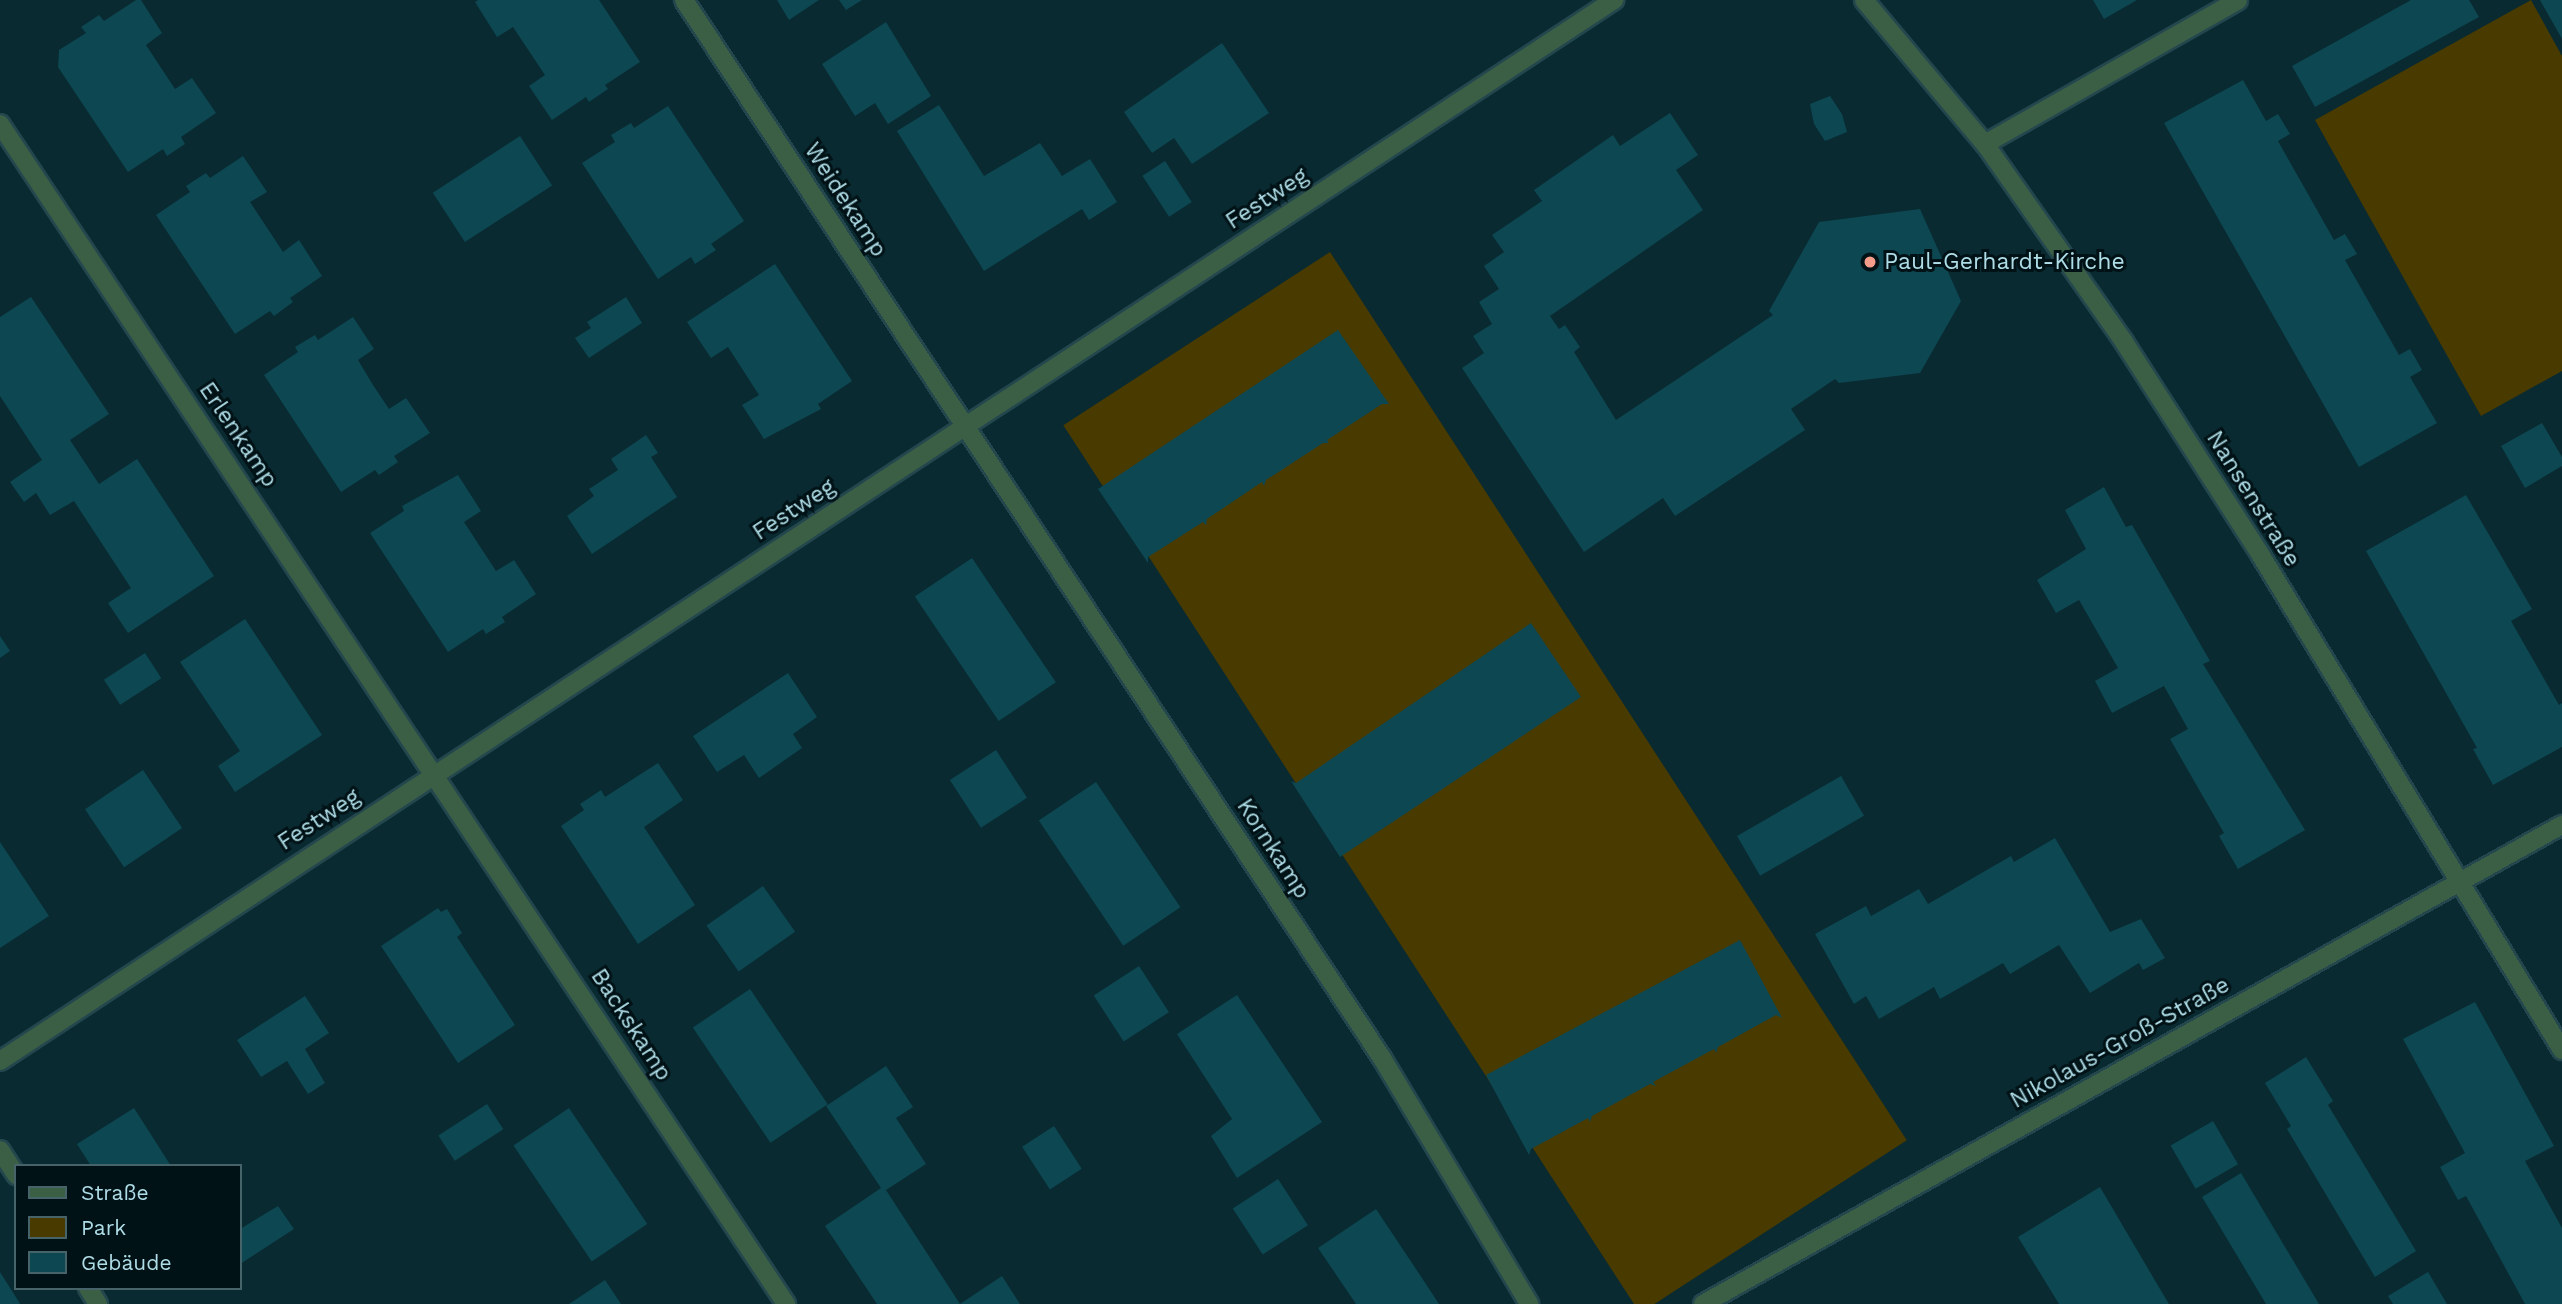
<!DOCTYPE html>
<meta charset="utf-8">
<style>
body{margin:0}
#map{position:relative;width:2562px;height:1304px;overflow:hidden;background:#092a31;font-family:"Work Sans",sans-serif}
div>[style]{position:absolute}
.green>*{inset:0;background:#493a00;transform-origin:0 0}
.building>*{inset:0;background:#0d4752;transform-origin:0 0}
.roads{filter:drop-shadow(2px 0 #24474e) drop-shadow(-2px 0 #24474e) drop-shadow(0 2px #24474e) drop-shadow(0 -2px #24474e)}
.street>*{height:18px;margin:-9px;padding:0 9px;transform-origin:9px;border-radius:9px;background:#3b5f45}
.dots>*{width:19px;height:19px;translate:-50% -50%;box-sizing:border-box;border:4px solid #001216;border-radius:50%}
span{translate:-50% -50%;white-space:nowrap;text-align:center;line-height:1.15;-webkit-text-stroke:6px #001216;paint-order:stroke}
.street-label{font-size:23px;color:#afdde7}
.poi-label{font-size:23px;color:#afdde7}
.left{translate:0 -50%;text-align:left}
.legend{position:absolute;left:14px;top:1164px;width:228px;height:126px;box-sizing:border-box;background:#001216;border:2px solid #46636a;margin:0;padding:9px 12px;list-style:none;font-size:21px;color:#afdde7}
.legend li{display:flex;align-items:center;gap:14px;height:35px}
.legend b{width:35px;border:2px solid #46636a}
</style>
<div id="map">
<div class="green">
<div style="clip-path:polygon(2531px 0,2562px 56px,2562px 371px,2481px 416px,2315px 120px)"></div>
<div style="left:1330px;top:252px;width:1059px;height:318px;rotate:57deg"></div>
</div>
<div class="building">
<div style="clip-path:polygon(136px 0,141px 0,162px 33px,146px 45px,175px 89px,192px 78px,216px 113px,181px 137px,185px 144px,167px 156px,163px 149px,128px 172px,58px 67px,59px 50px,86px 33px,81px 27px,99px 15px,104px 21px)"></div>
<div style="clip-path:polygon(478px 0,599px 0,640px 62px,605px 85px,608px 89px,589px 102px,586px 97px,552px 120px,529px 86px,545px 75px,513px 27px,497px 37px,475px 2px)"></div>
<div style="clip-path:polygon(777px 0,819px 0,789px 20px)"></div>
<div style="clip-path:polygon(839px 0,862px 0,846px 10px)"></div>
<div style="clip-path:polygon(2093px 0,2137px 0,2104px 19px)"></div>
<div style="clip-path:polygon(2411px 0,2469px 0,2479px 17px,2315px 107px,2292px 66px)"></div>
<div style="clip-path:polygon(2540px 0,2562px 0,2562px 39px)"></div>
<div style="clip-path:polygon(886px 22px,931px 96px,888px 124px,875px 103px,855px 116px,822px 64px)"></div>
<div style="clip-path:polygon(1222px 43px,1269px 113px,1192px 164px,1174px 138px,1152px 153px,1124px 112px)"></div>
<div style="clip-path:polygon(2243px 80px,2266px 121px,2278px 114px,2290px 134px,2278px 141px,2334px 240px,2345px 234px,2357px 254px,2345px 260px,2399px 355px,2410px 349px,2422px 370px,2410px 377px,2437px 423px,2359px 467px,2164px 123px)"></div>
<div style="clip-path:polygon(1830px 96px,1842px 114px,1847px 132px,1825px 141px,1814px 124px,1810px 104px)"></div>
<div style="clip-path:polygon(939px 105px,984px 176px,1040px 143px,1062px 176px,1090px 159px,1117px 202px,1089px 220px,1082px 209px,984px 271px,897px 131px)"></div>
<div style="clip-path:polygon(668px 106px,744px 221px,711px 244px,716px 250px,695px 264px,691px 257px,658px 279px,582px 163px,615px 142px,611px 135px,631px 123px,634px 128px)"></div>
<div style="clip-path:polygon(1670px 113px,1698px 155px,1676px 170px,1703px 210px,1550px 316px,1559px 329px,1565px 325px,1580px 347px,1574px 352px,1616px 420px,1773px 315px,1769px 311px,1819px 222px,1920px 209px,1961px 301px,1920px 373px,1839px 383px,1835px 379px,1791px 409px,1805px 430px,1675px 516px,1663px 498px,1584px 552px,1462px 368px,1484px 353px,1473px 336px,1492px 324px,1479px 302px,1499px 289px,1484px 266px,1504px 252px,1492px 235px,1542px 201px,1534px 190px,1613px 135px,1620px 146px)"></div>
<div style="left:520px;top:136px;width:59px;height:104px;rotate:57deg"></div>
<div style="clip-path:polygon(243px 156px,267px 192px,250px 202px,283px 252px,299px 240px,322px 276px,290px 298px,293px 302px,274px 316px,270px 311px,235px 334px,156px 215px,190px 192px,186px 186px,206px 173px,210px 178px)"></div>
<div style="left:1165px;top:161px;width:49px;height:27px;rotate:57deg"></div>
<div style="clip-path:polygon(775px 264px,852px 381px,818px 404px,821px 409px,764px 439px,742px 405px,759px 395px,728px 347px,711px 358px,687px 322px)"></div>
<div style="clip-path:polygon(31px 297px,109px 414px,70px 440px,99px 484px,137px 459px,214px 576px,128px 633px,108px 603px,131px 588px,74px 501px,50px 515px,36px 493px,24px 502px,10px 482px,42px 460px,0 396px,0 317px)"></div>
<div style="clip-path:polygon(626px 297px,642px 323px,589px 358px,575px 338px,591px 328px,587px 322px)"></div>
<div style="clip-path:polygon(353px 317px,374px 349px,358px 360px,373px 385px,389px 409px,406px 398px,430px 433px,394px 456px,398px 462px,379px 475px,375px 470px,341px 492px,264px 375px,298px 352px,295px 347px,315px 335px,318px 340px)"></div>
<div style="clip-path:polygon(1338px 330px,1389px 404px,1382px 404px,1327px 440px,1329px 443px,1323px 443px,1266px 480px,1264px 486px,1262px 482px,1207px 519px,1206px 525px,1203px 522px,1148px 557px,1148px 563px,1098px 489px)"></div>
<div style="clip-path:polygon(2542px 423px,2562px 457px,2562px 466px,2525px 488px,2501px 446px)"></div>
<div style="clip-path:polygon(646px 435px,658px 453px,651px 457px,677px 497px,592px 554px,567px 516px,594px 496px,589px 489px,618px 470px,611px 459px)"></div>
<div style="clip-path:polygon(458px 475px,481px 511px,464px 522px,496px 571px,514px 560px,536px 594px,502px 617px,505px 622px,486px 634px,483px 629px,448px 652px,370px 533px,404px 511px,402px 506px)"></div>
<div style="clip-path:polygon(2104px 487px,2126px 527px,2132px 525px,2210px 661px,2203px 664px,2305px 830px,2238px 869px,2219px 836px,2224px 833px,2170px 739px,2188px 729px,2164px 686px,2112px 713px,2095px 681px,2118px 668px,2079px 600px,2056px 613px,2037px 580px,2086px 549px,2065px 510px)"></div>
<div style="clip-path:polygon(2466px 495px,2532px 609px,2511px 621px,2559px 705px,2562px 703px,2562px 747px,2493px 785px,2473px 749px,2477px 748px,2366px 551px)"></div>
<div style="left:972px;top:558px;width:150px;height:69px;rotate:56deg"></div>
<div style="clip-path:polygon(245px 619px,322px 735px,235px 792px,218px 766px,240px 751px,180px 662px)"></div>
<div style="clip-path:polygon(1531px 623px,1581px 697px,1340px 857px,1291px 781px,1296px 783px)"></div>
<div style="clip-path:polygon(0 636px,10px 651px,0 658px)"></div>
<div style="left:145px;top:653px;width:30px;height:49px;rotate:57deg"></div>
<div style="clip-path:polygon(788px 673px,817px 717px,793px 734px,802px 748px,759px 778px,744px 755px,717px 772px,693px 736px)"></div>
<div style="left:996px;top:750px;width:57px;height:55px;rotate:57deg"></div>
<div style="clip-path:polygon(658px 763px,683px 800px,644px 827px,695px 905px,638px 944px,561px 826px,584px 810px,580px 804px,601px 790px,605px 797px)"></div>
<div style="left:143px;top:770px;width:70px;height:70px;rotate:56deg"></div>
<div style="left:1841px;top:776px;width:46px;height:120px;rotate:60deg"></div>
<div style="left:1096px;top:782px;width:151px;height:69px;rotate:56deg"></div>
<div style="clip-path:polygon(2055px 838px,2110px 932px,2141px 919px,2165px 958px,2143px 970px,2139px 963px,2090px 993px,2059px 945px,2010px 974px,2003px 963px,1940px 999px,1934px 987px,1879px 1019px,1866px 996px,1854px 1004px,1815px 934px,1866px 906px,1871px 916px,1919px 889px,1928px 904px,2011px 856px,2014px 862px)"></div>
<div style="clip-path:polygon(0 842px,49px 916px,0 948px)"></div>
<div style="left:763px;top:886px;width:56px;height:69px;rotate:55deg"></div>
<div style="clip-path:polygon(438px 908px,441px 912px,447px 909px,462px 933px,457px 937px,515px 1025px,458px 1063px,381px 946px)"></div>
<div style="clip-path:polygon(1740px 940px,1782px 1018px,1776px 1015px,1718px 1047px,1716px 1053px,1714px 1049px,1653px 1082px,1656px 1086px,1650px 1084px,1592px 1116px,1590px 1122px,1588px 1118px,1531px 1149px,1529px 1155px,1486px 1075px)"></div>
<div style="left:1139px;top:966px;width:55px;height:54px;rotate:57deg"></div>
<div style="left:750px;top:989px;width:139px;height:69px;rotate:56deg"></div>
<div style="clip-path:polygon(1237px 995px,1322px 1122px,1237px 1178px,1211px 1136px,1232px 1119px,1177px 1034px)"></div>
<div style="clip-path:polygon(305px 996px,329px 1033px,305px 1049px,325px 1083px,308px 1094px,287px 1061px,261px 1077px,237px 1040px)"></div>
<div style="clip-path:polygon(2475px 1002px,2554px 1146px,2525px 1161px,2562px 1228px,2562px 1304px,2525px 1304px,2466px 1196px,2458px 1200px,2440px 1167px,2465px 1153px,2403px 1039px)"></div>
<div style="clip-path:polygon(2306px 1057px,2333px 1101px,2328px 1105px,2416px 1251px,2375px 1277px,2287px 1129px,2291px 1126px,2265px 1083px)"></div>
<div style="clip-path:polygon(886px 1066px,913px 1107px,896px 1118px,926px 1164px,886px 1190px,960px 1304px,1002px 1276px,1020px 1304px,877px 1304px,825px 1226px,881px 1188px,826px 1106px)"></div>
<div style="left:487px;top:1104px;width:30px;height:58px;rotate:57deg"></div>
<div style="clip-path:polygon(134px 1108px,171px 1166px,91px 1166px,77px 1144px)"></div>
<div style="left:569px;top:1108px;width:140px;height:67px;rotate:56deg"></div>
<div style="left:2213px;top:1121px;width:50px;height:49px;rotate:60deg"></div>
<div style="left:1054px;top:1126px;width:51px;height:38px;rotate:57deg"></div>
<div style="clip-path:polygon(2241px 1173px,2319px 1304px,2266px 1304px,2202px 1197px)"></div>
<div style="left:1278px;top:1179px;width:55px;height:54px;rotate:57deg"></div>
<div style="clip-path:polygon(2100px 1187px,2160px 1289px,2169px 1304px,2059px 1304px,2018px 1237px)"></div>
<div style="clip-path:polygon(278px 1206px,294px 1229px,240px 1264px,240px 1229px)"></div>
<div style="clip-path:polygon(1376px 1209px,1418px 1272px,1439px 1304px,1356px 1304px,1318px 1248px)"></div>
<div style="clip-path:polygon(0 1272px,19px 1302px,20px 1304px,0 1304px)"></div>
<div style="clip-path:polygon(2428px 1272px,2447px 1304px,2393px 1304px,2388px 1296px)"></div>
<div style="clip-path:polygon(605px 1280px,621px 1304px,569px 1304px)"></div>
</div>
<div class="roads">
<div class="street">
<div style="left:684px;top:0;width:1268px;rotate:56.59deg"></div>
<div style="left:1382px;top:1058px;width:287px;rotate:59.1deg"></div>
<div style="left:1864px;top:0;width:188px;rotate:50deg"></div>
<div style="left:1985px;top:144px;width:242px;rotate:54.9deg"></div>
<div style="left:2124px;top:342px;width:252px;rotate:57.3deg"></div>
<div style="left:2260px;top:554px;width:581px;rotate:58.66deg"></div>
<div style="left:0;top:124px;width:1418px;rotate:56.33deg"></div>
<div style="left:1985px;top:144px;width:291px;rotate:-29.6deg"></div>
<div style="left:0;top:1061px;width:1932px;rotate:-33.32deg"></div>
<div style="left:0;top:1150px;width:30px;rotate:57deg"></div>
<div style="left:88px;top:1288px;width:19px;rotate:58deg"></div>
<div style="left:1703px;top:1304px;width:984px;rotate:-29.15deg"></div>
</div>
</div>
<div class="dots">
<div style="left:1870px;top:262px;background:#f49d8b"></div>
</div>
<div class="street-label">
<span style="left:1267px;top:199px;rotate:-33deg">Festweg</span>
<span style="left:845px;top:200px;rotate:57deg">Weidekamp</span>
<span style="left:238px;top:435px;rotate:56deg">Erlenkamp</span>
<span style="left:2253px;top:499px;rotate:58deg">Nansenstraße</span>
<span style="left:794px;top:510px;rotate:-33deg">Festweg</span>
<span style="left:319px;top:820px;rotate:-33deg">Festweg</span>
<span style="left:1273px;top:849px;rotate:57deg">Kornkamp</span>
<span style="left:631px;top:1025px;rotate:57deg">Backskamp</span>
<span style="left:2120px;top:1043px;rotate:-29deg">Nikolaus-Groß-Straße</span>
</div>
<div class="poi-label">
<span class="left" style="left:1884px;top:262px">Paul-Gerhardt-Kirche</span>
</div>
<ul class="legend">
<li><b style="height:9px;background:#3b5f45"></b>Straße</li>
<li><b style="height:19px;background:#493a00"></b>Park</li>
<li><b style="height:19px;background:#0d4752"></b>Gebäude</li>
</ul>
</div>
